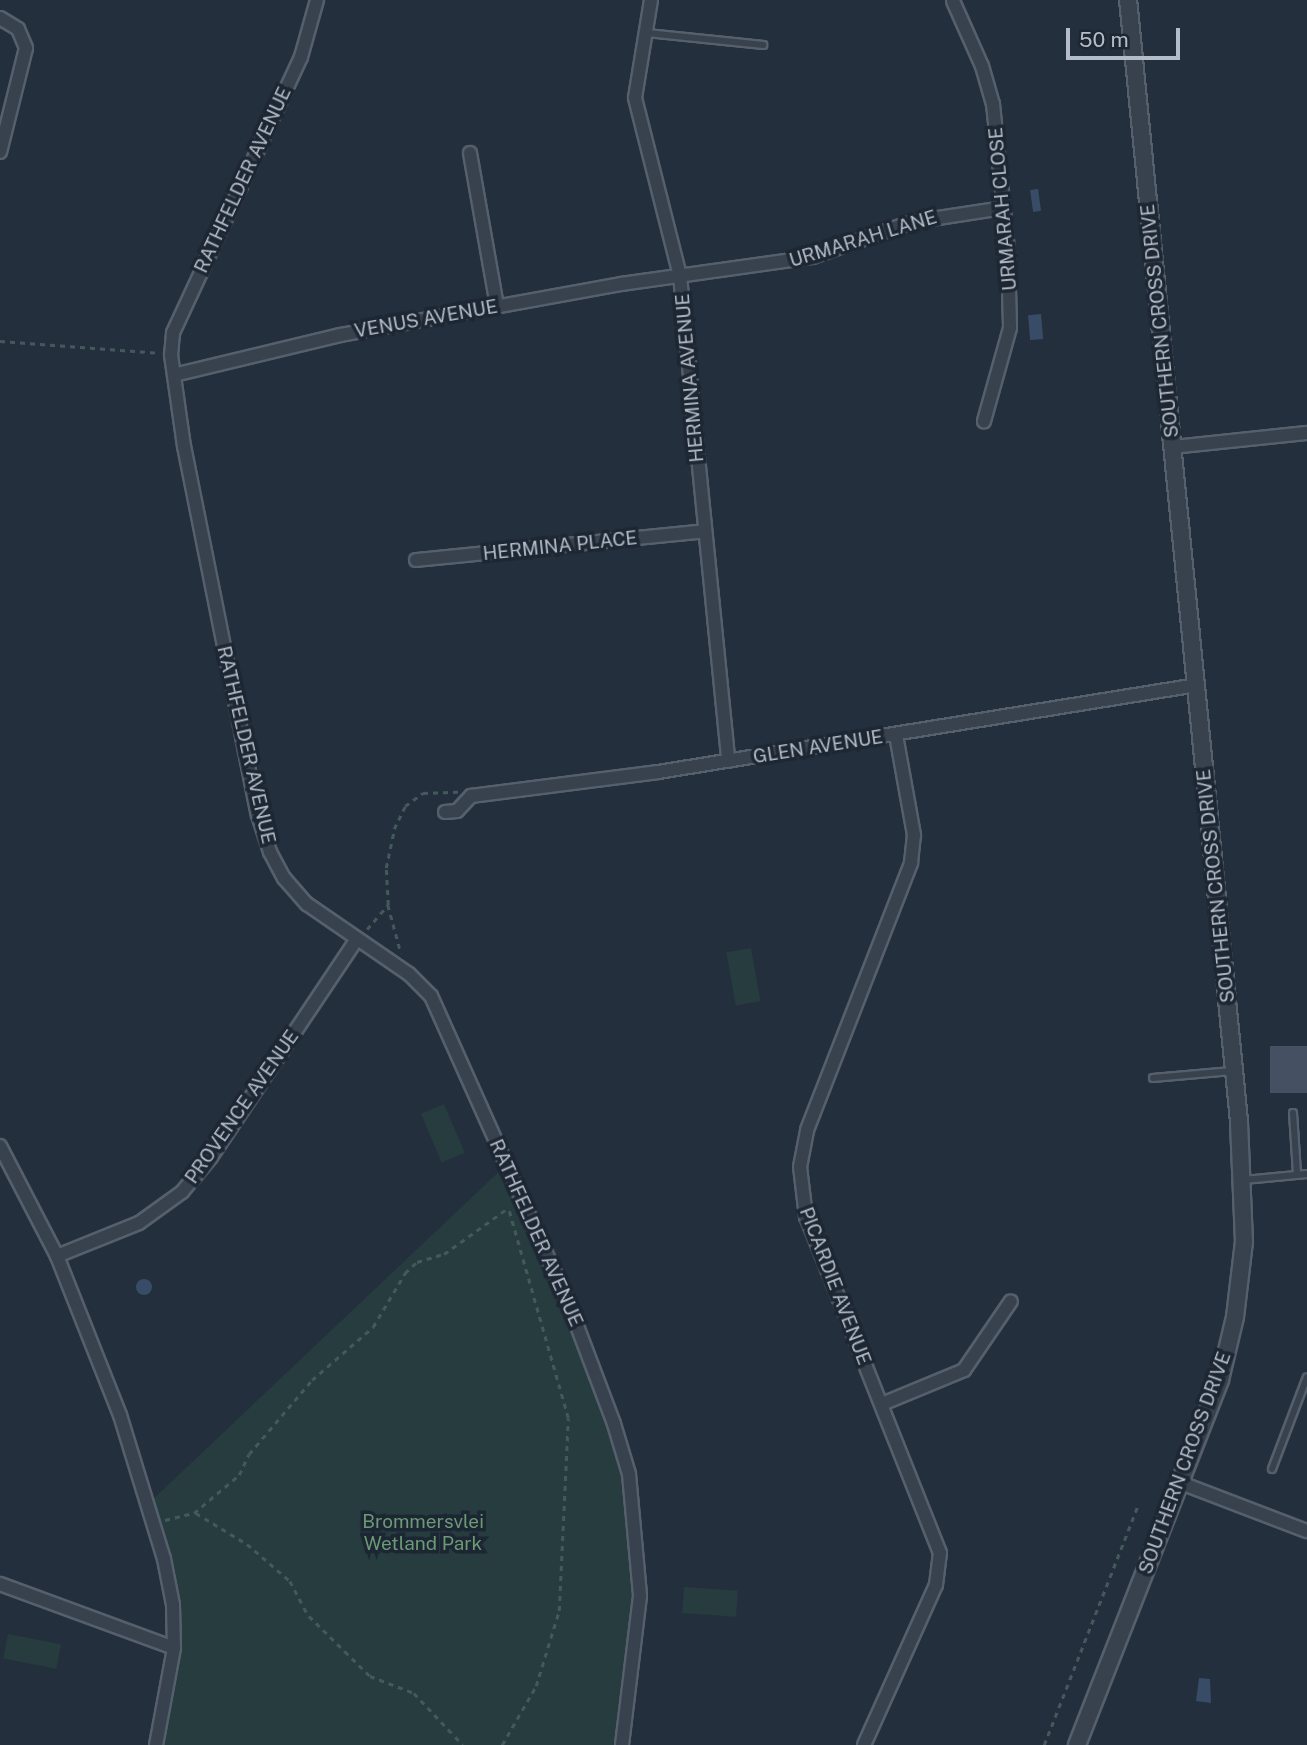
<!DOCTYPE html>
<style>
body{margin:0}
#map{position:relative;width:1307px;height:1745px;overflow:hidden;background:#242f3e;font-family:"Public Sans",sans-serif}
div>[style]{position:absolute}
.green>*{inset:0;background:#263c3f;transform-origin:0 0}
.water>*{inset:0;background:#394c67;transform-origin:0 0}
.round{border-radius:50%}
.building>*{inset:0;background:#455162;transform-origin:0 0}
.path>*{height:2.5px;margin-top:-1.25px;transform-origin:0;background:repeating-linear-gradient(90deg,#44595c 0 5px,transparent 0 10px)}
.roads{filter:drop-shadow(2px 0 #565f6c) drop-shadow(-2px 0 #565f6c) drop-shadow(0 2px #565f6c) drop-shadow(0 -2px #565f6c)}
.service>*{height:6px;margin:-3px;padding:0 3px;transform-origin:3px;border-radius:3px;background:#38414e}
.minor>*{height:12px;margin:-6px;padding:0 6px;transform-origin:6px;border-radius:6px;background:#38414e}
.tertiary>*{height:16px;margin:-8px;padding:0 8px;transform-origin:8px;border-radius:8px;background:#38414e}
span{translate:-50% -50%;white-space:nowrap;text-align:center;line-height:1.15;-webkit-text-stroke:7px #1d2633;paint-order:stroke}
.street-label{font-size:19px;color:#b4bcc9}
.park-label{font-size:19px;color:#6b9a76}
.scale{position:absolute;left:1066px;top:28px;width:114px;height:32px;box-sizing:border-box;border:4px solid #b4bcc9;border-top:0;padding-left:9px;font-size:21px;line-height:24px;white-space:nowrap;color:#b4bcc9;-webkit-text-stroke:5px #1d2633;paint-order:stroke}
</style>
<div id="map">
<div class="green">
<div style="left:751px;top:948px;width:54px;height:25px;rotate:80deg"></div>
<div style="left:444px;top:1104px;width:53px;height:25px;rotate:67deg"></div>
<div style="clip-path:polygon(507px 1164px,624px 1455px,640px 1596px,622px 1745px,156px 1745px,173px 1620px,149px 1503px)"></div>
<div style="left:684px;top:1587px;width:54px;height:26px;rotate:4deg"></div>
<div style="left:8px;top:1634px;width:54px;height:25px;rotate:11deg"></div>
</div>
<div class="water">
<div style="left:1038px;top:189px;width:22px;height:8px;rotate:82deg"></div>
<div style="left:1041px;top:314px;width:25px;height:13px;rotate:85deg"></div>
<div class="round" style="left:136px;top:1279px;width:16px;height:16px"></div>
<div style="clip-path:polygon(1199px 1678px,1210px 1679px,1211px 1703px,1196px 1701px)"></div>
</div>
<div class="building">
<div style="left:1307px;top:1046px;width:47px;height:37px;rotate:90deg"></div>
</div>
<div class="path">
<div style="left:0;top:341px;width:158px;rotate:4.3deg"></div>
<div style="left:388px;top:905px;width:50px;rotate:74.8deg"></div>
<div style="left:367px;top:929px;width:32px;rotate:-49deg"></div>
<div style="left:388px;top:905px;width:37px;rotate:-93deg"></div>
<div style="left:386px;top:868px;width:40px;rotate:-78deg"></div>
<div style="left:394px;top:829px;width:25px;rotate:-64deg"></div>
<div style="left:405px;top:806px;width:22px;rotate:-36deg"></div>
<div style="left:423px;top:793px;width:35px;rotate:-2deg"></div>
<div style="left:196px;top:1513px;width:60px;rotate:31.3deg"></div>
<div style="left:247px;top:1544px;width:57px;rotate:40.7deg"></div>
<div style="left:290px;top:1581px;width:40px;rotate:62deg"></div>
<div style="left:309px;top:1616px;width:86px;rotate:44.5deg"></div>
<div style="left:370px;top:1676px;width:47px;rotate:21.1deg"></div>
<div style="left:414px;top:1693px;width:71px;rotate:46.7deg"></div>
<div style="left:165px;top:1520px;width:30px;rotate:-14deg"></div>
<div style="left:194px;top:1513px;width:59px;rotate:-40.2deg"></div>
<div style="left:239px;top:1475px;width:23px;rotate:-65deg"></div>
<div style="left:249px;top:1454px;width:97px;rotate:-49.6deg"></div>
<div style="left:312px;top:1380px;width:81px;rotate:-41deg"></div>
<div style="left:373px;top:1327px;width:63px;rotate:-59.3deg"></div>
<div style="left:405px;top:1273px;width:16px;rotate:-43deg"></div>
<div style="left:417px;top:1262px;width:28px;rotate:-17deg"></div>
<div style="left:444px;top:1254px;width:79px;rotate:-35.7deg"></div>
<div style="left:502px;top:1745px;width:68px;rotate:-60deg"></div>
<div style="left:536px;top:1686px;width:78px;rotate:-73deg"></div>
<div style="left:559px;top:1611px;width:193px;rotate:-87.3deg"></div>
<div style="left:568px;top:1418px;width:218px;rotate:-105.9deg"></div>
<div style="left:1044px;top:1745px;width:255px;rotate:-68.6deg"></div>
</div>
<div class="roads">
<div class="service">
<div style="left:647px;top:33px;width:117px;rotate:5.9deg"></div>
<div style="left:1153px;top:1078px;width:79px;rotate:-5.1deg"></div>
<div style="left:1293px;top:1113px;width:61px;rotate:86.2deg"></div>
<div style="left:1244px;top:1180px;width:63px;rotate:-5.4deg"></div>
<div style="left:1272px;top:1469px;width:98px;rotate:-69.2deg"></div>
</div>
<div class="minor">
<div style="left:317px;top:0;width:59px;rotate:105.7deg"></div>
<div style="left:301px;top:57px;width:304px;rotate:114.9deg"></div>
<div style="left:173px;top:333px;width:22px;rotate:95deg"></div>
<div style="left:171px;top:355px;width:92px;rotate:81.9deg"></div>
<div style="left:184px;top:446px;width:376px;rotate:78.7deg"></div>
<div style="left:258px;top:815px;width:39px;rotate:72deg"></div>
<div style="left:270px;top:852px;width:30px;rotate:62deg"></div>
<div style="left:284px;top:878px;width:35px;rotate:49deg"></div>
<div style="left:307px;top:904px;width:124px;rotate:34.5deg"></div>
<div style="left:409px;top:974px;width:31px;rotate:45deg"></div>
<div style="left:431px;top:996px;width:335px;rotate:65.9deg"></div>
<div style="left:568px;top:1302px;width:130px;rotate:69.3deg"></div>
<div style="left:614px;top:1424px;width:52px;rotate:73.3deg"></div>
<div style="left:629px;top:1474px;width:122px;rotate:84.8deg"></div>
<div style="left:640px;top:1596px;width:150px;rotate:96.9deg"></div>
<div style="left:651px;top:0;width:99px;rotate:99.3deg"></div>
<div style="left:635px;top:98px;width:184px;rotate:75.8deg"></div>
<div style="left:680px;top:276px;width:487px;rotate:84.3deg"></div>
<div style="left:953px;top:1px;width:71px;rotate:66deg"></div>
<div style="left:982px;top:66px;width:40px;rotate:74deg"></div>
<div style="left:993px;top:104px;width:147px;rotate:84.1deg"></div>
<div style="left:1008px;top:250px;width:78px;rotate:88.5deg"></div>
<div style="left:1010px;top:328px;width:97px;rotate:105.6deg"></div>
<div style="left:0;top:18px;width:21px;rotate:31deg"></div>
<div style="left:18px;top:29px;width:21px;rotate:67deg"></div>
<div style="left:26px;top:48px;width:107px;rotate:104deg"></div>
<div style="left:470px;top:153px;width:155px;rotate:80deg"></div>
<div style="left:174px;top:375px;width:171px;rotate:-13.5deg"></div>
<div style="left:340px;top:335px;width:286px;rotate:-10.3deg"></div>
<div style="left:621px;top:284px;width:193px;rotate:-8deg"></div>
<div style="left:812px;top:257px;width:106px;rotate:-19.3deg"></div>
<div style="left:912px;top:222px;width:93px;rotate:-8.7deg"></div>
<div style="left:1173px;top:447px;width:135px;rotate:-6deg"></div>
<div style="left:416px;top:560px;width:289px;rotate:-5.7deg"></div>
<div style="left:445px;top:812px;width:12px;rotate:-5deg"></div>
<div style="left:457px;top:811px;width:21px;rotate:-47deg"></div>
<div style="left:471px;top:796px;width:189px;rotate:-7.3deg"></div>
<div style="left:658px;top:772px;width:546px;rotate:-9.17deg"></div>
<div style="left:0;top:1146px;width:124px;rotate:62.6deg"></div>
<div style="left:57px;top:1256px;width:171px;rotate:68.4deg"></div>
<div style="left:120px;top:1415px;width:151px;rotate:73deg"></div>
<div style="left:164px;top:1559px;width:47px;rotate:78.9deg"></div>
<div style="left:173px;top:1605px;width:43px;rotate:88.7deg"></div>
<div style="left:174px;top:1648px;width:99px;rotate:100.5deg"></div>
<div style="left:57px;top:1256px;width:88px;rotate:-21.9deg"></div>
<div style="left:139px;top:1223px;width:53px;rotate:-35.8deg"></div>
<div style="left:182px;top:1192px;width:45px;rotate:-50.4deg"></div>
<div style="left:211px;top:1157px;width:262px;rotate:-56.2deg"></div>
<div style="left:882px;top:1404px;width:89px;rotate:-22.5deg"></div>
<div style="left:964px;top:1370px;width:83px;rotate:-55.7deg"></div>
<div style="left:1181px;top:1483px;width:135px;rotate:20.9deg"></div>
<div style="left:0;top:1584px;width:185px;rotate:20.2deg"></div>
<div style="left:864px;top:1745px;width:175px;rotate:-65.8deg"></div>
<div style="left:936px;top:1585px;width:32px;rotate:-83deg"></div>
<div style="left:940px;top:1553px;width:362px;rotate:-111.7deg"></div>
<div style="left:806px;top:1217px;width:50px;rotate:-96.8deg"></div>
<div style="left:800px;top:1167px;width:38px;rotate:-79deg"></div>
<div style="left:807px;top:1130px;width:287px;rotate:-68.7deg"></div>
<div style="left:911px;top:863px;width:28px;rotate:-84deg"></div>
<div style="left:914px;top:835px;width:102px;rotate:-100.2deg"></div>
</div>
<div class="tertiary">
<div style="left:1077px;top:1745px;width:392px;rotate:-68.6deg"></div>
<div style="left:1220px;top:1380px;width:65px;rotate:-76.6deg"></div>
<div style="left:1235px;top:1317px;width:76px;rotate:-83.2deg"></div>
<div style="left:1244px;top:1242px;width:121px;rotate:-92.4deg"></div>
<div style="left:1239px;top:1121px;width:1126px;rotate:-95.65deg"></div>
</div>
</div>
<div class="street-label">
<span style="left:243px;top:180px;rotate:-65deg">RATHFELDER AVENUE</span>
<span style="left:1003px;top:209px;rotate:-95deg">URMARAH CLOSE</span>
<span style="left:863px;top:239px;rotate:-17deg">URMARAH LANE</span>
<span style="left:426px;top:319px;rotate:-10deg">VENUS AVENUE</span>
<span style="left:1160px;top:321px;rotate:-96deg">SOUTHERN CROSS DRIVE</span>
<span style="left:690px;top:378px;rotate:-95deg">HERMINA AVENUE</span>
<span style="left:560px;top:546px;rotate:-6deg">HERMINA PLACE</span>
<span style="left:246px;top:745px;rotate:77deg">RATHFELDER AVENUE</span>
<span style="left:818px;top:747px;rotate:-9deg">GLEN AVENUE</span>
<span style="left:1216px;top:886px;rotate:-96deg">SOUTHERN CROSS DRIVE</span>
<span style="left:242px;top:1107px;rotate:-55deg">PROVENCE AVENUE</span>
<span style="left:536px;top:1233px;rotate:66deg">RATHFELDER AVENUE</span>
<span style="left:835px;top:1286px;rotate:69deg">PICARDIE AVENUE</span>
<span style="left:1185px;top:1463px;rotate:-70deg">SOUTHERN CROSS DRIVE</span>
</div>
<div class="park-label">
<span style="left:423px;top:1533px">Brommersvlei<br>Wetland Park</span>
</div>
<div class="scale">50 m</div>
</div>
